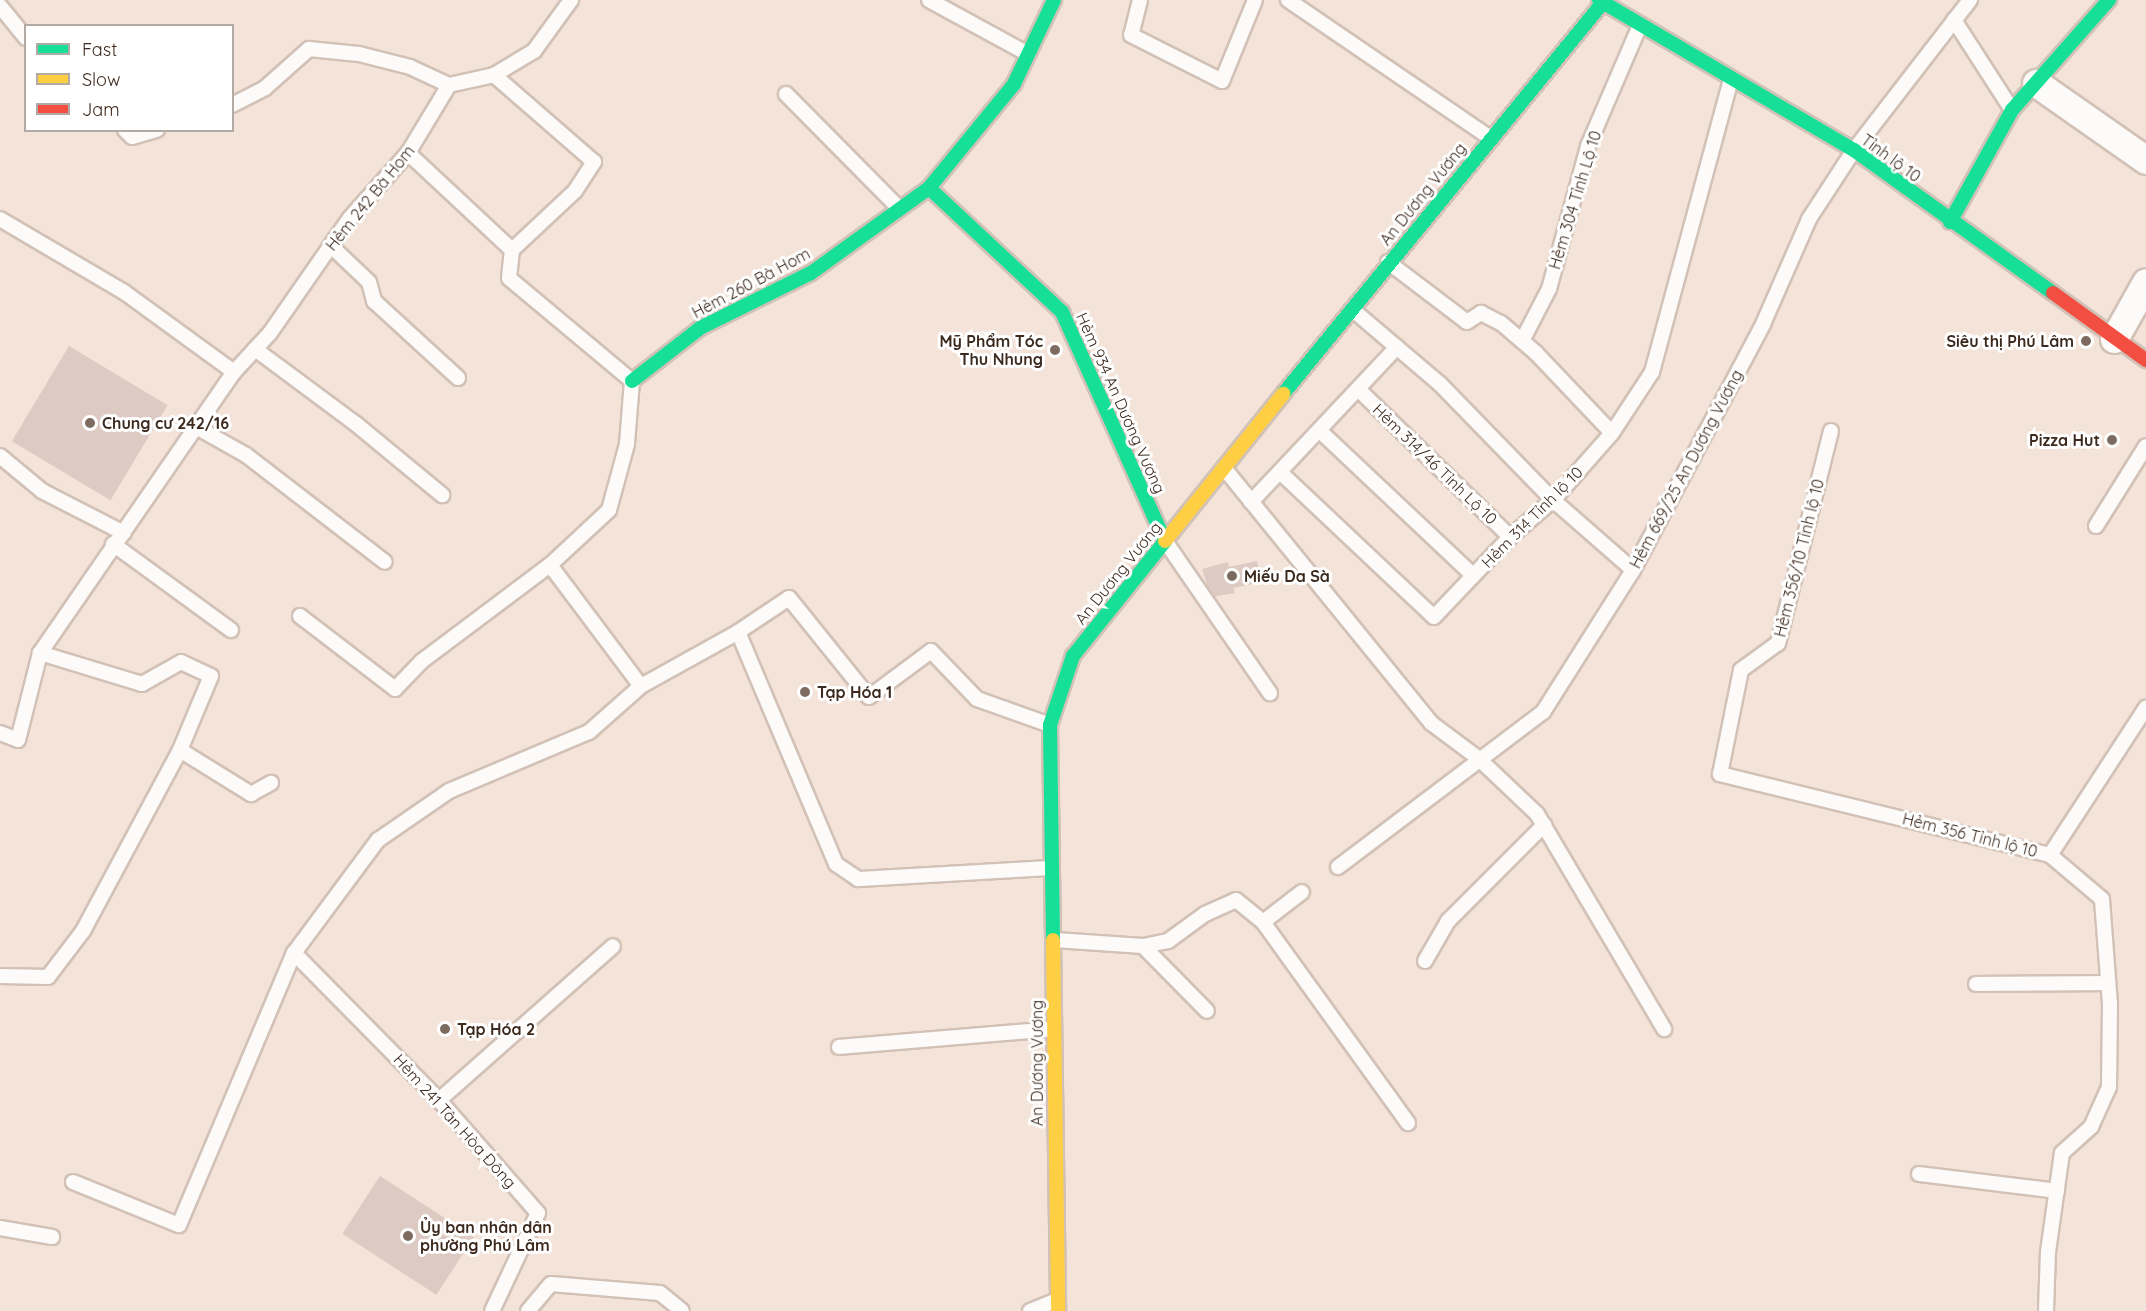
<!DOCTYPE html>
<meta charset="utf-8">
<style>
body{margin:0}
#map{position:relative;width:2146px;height:1311px;overflow:hidden;background:#f4e3d8;font-family:Quicksand,sans-serif}
div>[style]{position:absolute}
.building>*{inset:0;background:#ddcac3;transform-origin:0 0}
.roads{filter:drop-shadow(2px 0 #d2c1b6) drop-shadow(-2px 0 #d2c1b6) drop-shadow(0 2px #d2c1b6) drop-shadow(0 -2px #d2c1b6)}
.lane>*{height:14px;margin:-7px;padding:0 7px;transform-origin:7px;border-radius:7px;background:#fdfbf9}
.street>*{height:27px;margin:-13.5px;padding:0 13.5px;transform-origin:13.5px;border-radius:13.5px;background:#fdfbf9}
.fast>*{height:14px;margin:-7px;padding:0 7px;transform-origin:7px;border-radius:7px;background:#16e098}
.slow>*{height:14px;margin:-7px;padding:0 7px;transform-origin:7px;border-radius:7px;background:#ffcf43}
.jam>*{height:14px;margin:-7px;padding:0 7px;transform-origin:7px;border-radius:7px;background:#f24e42}
.dots>*{width:16px;height:16px;translate:-50% -50%;box-sizing:border-box;border:3px solid #fff;border-radius:50%}
span{translate:-50% -50%;white-space:nowrap;text-align:center;line-height:1.15;-webkit-text-stroke:6px #fff;paint-order:stroke}
.street-label{font-size:16px;color:#3d2a1e}
.poi-label{font-size:16px;color:#3d2a1e;font-weight:700}
.right{translate:-100% -50%;text-align:right}
.left{translate:0 -50%;text-align:left}
.legend{position:absolute;left:24px;top:24px;width:210px;height:108px;box-sizing:border-box;background:#fff;border:2px solid #b1aaa5;margin:0;padding:8px 10px;list-style:none;font-size:18px;color:#3d2a1e}
.legend li{display:flex;align-items:center;gap:12px;height:30px}
.legend b{width:30px;border:2px solid #b1aaa5}
</style>
<div id="map">
<div class="building">
<div style="left:69px;top:346px;width:115px;height:111px;rotate:31deg"></div>
<div style="clip-path:polygon(1257px 561px,1262px 582px,1233px 588px,1235px 593px,1211px 597px,1202px 569px,1228px 562px,1229px 567px)"></div>
<div style="left:380px;top:1176px;width:112px;height:69px;rotate:33deg"></div>
</div>
<div class="roads">
<div class="lane">
<div style="left:929px;top:0;width:113px;rotate:28.6deg"></div>
<div style="left:1140px;top:0;width:36px;rotate:104deg"></div>
<div style="left:1131px;top:35px;width:102px;rotate:26.8deg"></div>
<div style="left:1222px;top:81px;width:87px;rotate:-67.8deg"></div>
<div style="left:1288px;top:0;width:245px;rotate:34.3deg"></div>
<div style="left:0;top:6px;width:41px;rotate:50.9deg"></div>
<div style="left:1954px;top:20px;width:107px;rotate:57.2deg"></div>
<div style="left:786px;top:94px;width:159px;rotate:45.3deg"></div>
<div style="left:232px;top:105px;width:37px;rotate:-27deg"></div>
<div style="left:265px;top:88px;width:59px;rotate:-41.6deg"></div>
<div style="left:309px;top:49px;width:50px;rotate:5.7deg"></div>
<div style="left:359px;top:54px;width:53px;rotate:14.3deg"></div>
<div style="left:410px;top:67px;width:43px;rotate:24.8deg"></div>
<div style="left:125px;top:130px;width:10px;rotate:45deg"></div>
<div style="left:132px;top:137px;width:26px;rotate:-16deg"></div>
<div style="left:408px;top:153px;width:142px;rotate:43deg"></div>
<div style="left:0;top:219px;width:144px;rotate:30.5deg"></div>
<div style="left:124px;top:292px;width:136px;rotate:36deg"></div>
<div style="left:331px;top:246px;width:52px;rotate:43.5deg"></div>
<div style="left:369px;top:282px;width:20px;rotate:75deg"></div>
<div style="left:374px;top:301px;width:114px;rotate:42.5deg"></div>
<div style="left:1388px;top:262px;width:99px;rotate:37.2deg"></div>
<div style="left:1467px;top:322px;width:17px;rotate:-33deg"></div>
<div style="left:1481px;top:313px;width:22px;rotate:27deg"></div>
<div style="left:1501px;top:323px;width:46px;rotate:40.6deg"></div>
<div style="left:1536px;top:353px;width:110px;rotate:46.5deg"></div>
<div style="left:1353px;top:310px;width:114px;rotate:40.4deg"></div>
<div style="left:1440px;top:384px;width:162px;rotate:45.8deg"></div>
<div style="left:1553px;top:500px;width:106px;rotate:41.2deg"></div>
<div style="left:1522px;top:341px;width:59px;rotate:-62.6deg"></div>
<div style="left:1549px;top:289px;width:148px;rotate:-74.7deg"></div>
<div style="left:1588px;top:146px;width:132px;rotate:-66.7deg"></div>
<div style="left:255px;top:349px;width:126px;rotate:36.6deg"></div>
<div style="left:356px;top:424px;width:112px;rotate:39.5deg"></div>
<div style="left:1359px;top:390px;width:211px;rotate:44.2deg"></div>
<div style="left:196px;top:427px;width:57px;rotate:29.2deg"></div>
<div style="left:246px;top:455px;width:175px;rotate:37.6deg"></div>
<div style="left:1831px;top:431px;width:219px;rotate:104deg"></div>
<div style="left:1778px;top:643px;width:46px;rotate:143.9deg"></div>
<div style="left:1741px;top:670px;width:106px;rotate:101.4deg"></div>
<div style="left:1720px;top:774px;width:340px;rotate:13.8deg"></div>
<div style="left:2050px;top:855px;width:176px;rotate:-56.9deg"></div>
<div style="left:1321px;top:432px;width:209px;rotate:43.3deg"></div>
<div style="left:0;top:456px;width:55px;rotate:39.8deg"></div>
<div style="left:42px;top:491px;width:92px;rotate:27.1deg"></div>
<div style="left:1224px;top:468px;width:328px;rotate:50.9deg"></div>
<div style="left:1431px;top:723px;width:59px;rotate:36.7deg"></div>
<div style="left:1478px;top:758px;width:81px;rotate:43.5deg"></div>
<div style="left:1537px;top:814px;width:250px;rotate:59.4deg"></div>
<div style="left:1281px;top:473px;width:210px;rotate:43.3deg"></div>
<div style="left:1434px;top:617px;width:110px;rotate:-46.5deg"></div>
<div style="left:1510px;top:537px;width:57px;rotate:-40.7deg"></div>
<div style="left:1553px;top:500px;width:89px;rotate:-48.6deg"></div>
<div style="left:1612px;top:433px;width:73px;rotate:-56.7deg"></div>
<div style="left:1652px;top:372px;width:303px;rotate:-74.9deg"></div>
<div style="left:1251px;top:502px;width:213px;rotate:-46.7deg"></div>
<div style="left:2096px;top:526px;width:94px;rotate:-58deg"></div>
<div style="left:1165px;top:541px;width:185px;rotate:55.4deg"></div>
<div style="left:113px;top:544px;width:146px;rotate:36.1deg"></div>
<div style="left:550px;top:565px;width:151px;rotate:53.1deg"></div>
<div style="left:300px;top:616px;width:120px;rotate:37.5deg"></div>
<div style="left:395px;top:689px;width:39px;rotate:-46deg"></div>
<div style="left:422px;top:661px;width:160px;rotate:-36.9deg"></div>
<div style="left:550px;top:565px;width:81px;rotate:-43deg"></div>
<div style="left:609px;top:510px;width:68px;rotate:-74.7deg"></div>
<div style="left:627px;top:444px;width:63px;rotate:-85.5deg"></div>
<div style="left:632px;top:381px;width:160px;rotate:-140.1deg"></div>
<div style="left:509px;top:278px;width:28px;rotate:-84deg"></div>
<div style="left:512px;top:250px;width:86px;rotate:-43.1deg"></div>
<div style="left:575px;top:191px;width:35px;rotate:-57deg"></div>
<div style="left:594px;top:162px;width:133px;rotate:-139deg"></div>
<div style="left:738px;top:632px;width:252px;rotate:67.1deg"></div>
<div style="left:836px;top:864px;width:27px;rotate:34deg"></div>
<div style="left:858px;top:879px;width:193px;rotate:-3.3deg"></div>
<div style="left:0;top:733px;width:19px;rotate:21deg"></div>
<div style="left:18px;top:740px;width:90px;rotate:-75.8deg"></div>
<div style="left:40px;top:653px;width:341px;rotate:-55.4deg"></div>
<div style="left:234px;top:372px;width:53px;rotate:-47.3deg"></div>
<div style="left:270px;top:333px;width:140px;rotate:-55.2deg"></div>
<div style="left:350px;top:218px;width:87px;rotate:-48.3deg"></div>
<div style="left:408px;top:153px;width:79px;rotate:-58.9deg"></div>
<div style="left:449px;top:85px;width:46px;rotate:-12.5deg"></div>
<div style="left:494px;top:75px;width:47px;rotate:-31deg"></div>
<div style="left:534px;top:51px;width:63px;rotate:-54deg"></div>
<div style="left:180px;top:750px;width:84px;rotate:31.8deg"></div>
<div style="left:251px;top:794px;width:23px;rotate:-29deg"></div>
<div style="left:1338px;top:867px;width:257px;rotate:-37.1deg"></div>
<div style="left:1543px;top:712px;width:168px;rotate:-57.6deg"></div>
<div style="left:1633px;top:570px;width:278px;rotate:-62.1deg"></div>
<div style="left:1763px;top:324px;width:115px;rotate:-66.3deg"></div>
<div style="left:1809px;top:219px;width:82px;rotate:-56.9deg"></div>
<div style="left:1854px;top:150px;width:190px;rotate:-52.3deg"></div>
<div style="left:1263px;top:922px;width:49px;rotate:-37.6deg"></div>
<div style="left:1055px;top:940px;width:88px;rotate:3.9deg"></div>
<div style="left:1143px;top:946px;width:25px;rotate:-11deg"></div>
<div style="left:1168px;top:941px;width:46px;rotate:-36.1deg"></div>
<div style="left:1205px;top:914px;width:34px;rotate:-24deg"></div>
<div style="left:1236px;top:900px;width:35px;rotate:39deg"></div>
<div style="left:1263px;top:922px;width:248px;rotate:54.2deg"></div>
<div style="left:1143px;top:946px;width:91px;rotate:45.4deg"></div>
<div style="left:294px;top:953px;width:206px;rotate:45.4deg"></div>
<div style="left:439px;top:1100px;width:150px;rotate:48.8deg"></div>
<div style="left:538px;top:1213px;width:108px;rotate:115.1deg"></div>
<div style="left:1425px;top:961px;width:46px;rotate:-60.1deg"></div>
<div style="left:1448px;top:921px;width:136px;rotate:-45deg"></div>
<div style="left:0;top:976px;width:48px;rotate:1.2deg"></div>
<div style="left:48px;top:977px;width:58px;rotate:-52.7deg"></div>
<div style="left:83px;top:931px;width:205px;rotate:-61.8deg"></div>
<div style="left:180px;top:750px;width:80px;rotate:-67.3deg"></div>
<div style="left:211px;top:676px;width:33px;rotate:-155deg"></div>
<div style="left:181px;top:662px;width:45px;rotate:150.6deg"></div>
<div style="left:142px;top:684px;width:107px;rotate:-163.1deg"></div>
<div style="left:1976px;top:984px;width:132px;rotate:-0.4deg"></div>
<div style="left:839px;top:1047px;width:214px;rotate:-4.8deg"></div>
<div style="left:439px;top:1100px;width:232px;rotate:-41.5deg"></div>
<div style="left:1919px;top:1174px;width:139px;rotate:7deg"></div>
<div style="left:73px;top:1182px;width:114px;rotate:22.1deg"></div>
<div style="left:179px;top:1225px;width:295px;rotate:-67.1deg"></div>
<div style="left:294px;top:953px;width:141px;rotate:-53.4deg"></div>
<div style="left:378px;top:840px;width:86px;rotate:-34.6deg"></div>
<div style="left:449px;top:791px;width:152px;rotate:-22.9deg"></div>
<div style="left:589px;top:732px;width:69px;rotate:-41.5deg"></div>
<div style="left:641px;top:686px;width:111px;rotate:-29.1deg"></div>
<div style="left:738px;top:632px;width:61px;rotate:-33.7deg"></div>
<div style="left:789px;top:598px;width:127px;rotate:51.1deg"></div>
<div style="left:869px;top:697px;width:77px;rotate:-36.6deg"></div>
<div style="left:931px;top:651px;width:66px;rotate:46.2deg"></div>
<div style="left:977px;top:699px;width:77px;rotate:19.6deg"></div>
<div style="left:0;top:1228px;width:53px;rotate:9.8deg"></div>
<div style="left:528px;top:1311px;width:35px;rotate:-50deg"></div>
<div style="left:551px;top:1284px;width:109px;rotate:4.7deg"></div>
<div style="left:660px;top:1293px;width:28px;rotate:39deg"></div>
<div style="left:1030px;top:1311px;width:29px;rotate:-22deg"></div>
<div style="left:2046px;top:1311px;width:59px;rotate:-88.1deg"></div>
<div style="left:2048px;top:1252px;width:100px;rotate:-82deg"></div>
<div style="left:2062px;top:1153px;width:39px;rotate:-42deg"></div>
<div style="left:2091px;top:1127px;width:44px;rotate:-65.8deg"></div>
<div style="left:2109px;top:1087px;width:83px;rotate:-89.3deg"></div>
<div style="left:2110px;top:1004px;width:105px;rotate:-94.4deg"></div>
<div style="left:2102px;top:899px;width:68px;rotate:-139.8deg"></div>
</div>
<div class="street">
<div style="left:2036px;top:83px;width:134px;rotate:35deg"></div>
<div style="left:2114px;top:339px;width:65px;rotate:-60.7deg"></div>
</div>
<div class="fast">
<div style="left:1599px;top:0;width:296px;rotate:30.5deg"></div>
<div style="left:1854px;top:150px;width:245px;rotate:35.7deg"></div>
<div style="left:929px;top:188px;width:182px;rotate:43deg"></div>
<div style="left:1062px;top:312px;width:251px;rotate:65.8deg"></div>
<div style="left:1950px;top:222px;width:128px;rotate:-61deg"></div>
<div style="left:2012px;top:110px;width:147px;rotate:-48.6deg"></div>
<div style="left:632px;top:381px;width:86px;rotate:-37.9deg"></div>
<div style="left:700px;top:328px;width:124px;rotate:-26.4deg"></div>
<div style="left:811px;top:273px;width:145px;rotate:-35.8deg"></div>
<div style="left:929px;top:188px;width:134px;rotate:-50.7deg"></div>
<div style="left:1014px;top:84px;width:93px;rotate:-64.5deg"></div>
<div style="left:1283px;top:394px;width:509px;rotate:-50.74deg"></div>
<div style="left:1053px;top:940px;width:215px;rotate:-90.8deg"></div>
<div style="left:1050px;top:725px;width:73px;rotate:-71.6deg"></div>
<div style="left:1073px;top:656px;width:147px;rotate:-51.3deg"></div>
</div>
<div class="slow">
<div style="left:1165px;top:541px;width:189px;rotate:-51.2deg"></div>
<div style="left:1053px;top:940px;width:371px;rotate:89.2deg"></div>
</div>
<div class="jam">
<div style="left:2053px;top:293px;width:115px;rotate:35.8deg"></div>
</div>
</div>
<div class="dots">
<div style="left:2086px;top:341px;background:#7d6b5f"></div>
<div style="left:1055px;top:350px;background:#7d6b5f"></div>
<div style="left:90px;top:423px;background:#7d6b5f"></div>
<div style="left:2112px;top:440px;background:#7d6b5f"></div>
<div style="left:1232px;top:576px;background:#7d6b5f"></div>
<div style="left:805px;top:692px;background:#7d6b5f"></div>
<div style="left:445px;top:1029px;background:#7d6b5f"></div>
<div style="left:408px;top:1236px;background:#7d6b5f"></div>
</div>
<div class="street-label">
<span style="left:1891px;top:158px;rotate:36deg">Tỉnh lộ 10</span>
<span style="left:1423px;top:194px;rotate:-51deg">An Dương Vương</span>
<span style="left:370px;top:198px;rotate:-51deg">Hẻm 242 Bà Hom</span>
<span style="left:1575px;top:200px;rotate:-73deg">Hẻm 304 Tỉnh Lộ 10</span>
<span style="left:751px;top:283px;rotate:-28deg">Hẻm 260 Bà Hom</span>
<span style="left:1121px;top:403px;rotate:66deg">Hẻm 934 An Dương Vương</span>
<span style="left:1435px;top:464px;rotate:44deg">Hẻm 314/46 Tỉnh Lộ 10</span>
<span style="left:1686px;top:469px;rotate:-62deg">Hẻm 669/25 An Dương Vương</span>
<span style="left:1532px;top:517px;rotate:-45deg">Hẻm 314 Tỉnh lộ 10</span>
<span style="left:1799px;top:558px;rotate:-76deg">Hẻm 356/10 Tỉnh lộ 10</span>
<span style="left:1118px;top:573px;rotate:-51deg">An Dương Vương</span>
<span style="left:1970px;top:835px;rotate:14deg">Hẻm 356 Tỉnh lộ 10</span>
<span style="left:1037px;top:1063px;rotate:-90deg">An Dương Vương</span>
<span style="left:455px;top:1121px;rotate:48deg">Hẻm 241 Tân Hòa Đông</span>
</div>
<div class="poi-label">
<span class="right" style="left:1043px;top:350px">Mỹ Phẩm Tóc<br>Thu Nhung</span>
<span class="right" style="left:2074px;top:341px">Siêu thị Phú Lâm</span>
<span class="left" style="left:102px;top:423px">Chung cư 242/16</span>
<span class="right" style="left:2100px;top:440px">Pizza Hut</span>
<span class="left" style="left:1244px;top:576px">Miếu Da Sà</span>
<span class="left" style="left:817px;top:692px">Tạp Hóa 1</span>
<span class="left" style="left:457px;top:1029px">Tạp Hóa 2</span>
<span class="left" style="left:420px;top:1236px">Ủy ban nhân dân<br>phường Phú Lâm</span>
</div>
<ul class="legend">
<li><b style="height:8px;background:#16e098"></b>Fast</li>
<li><b style="height:8px;background:#ffcf43"></b>Slow</li>
<li><b style="height:8px;background:#f24e42"></b>Jam</li>
</ul>
</div>
